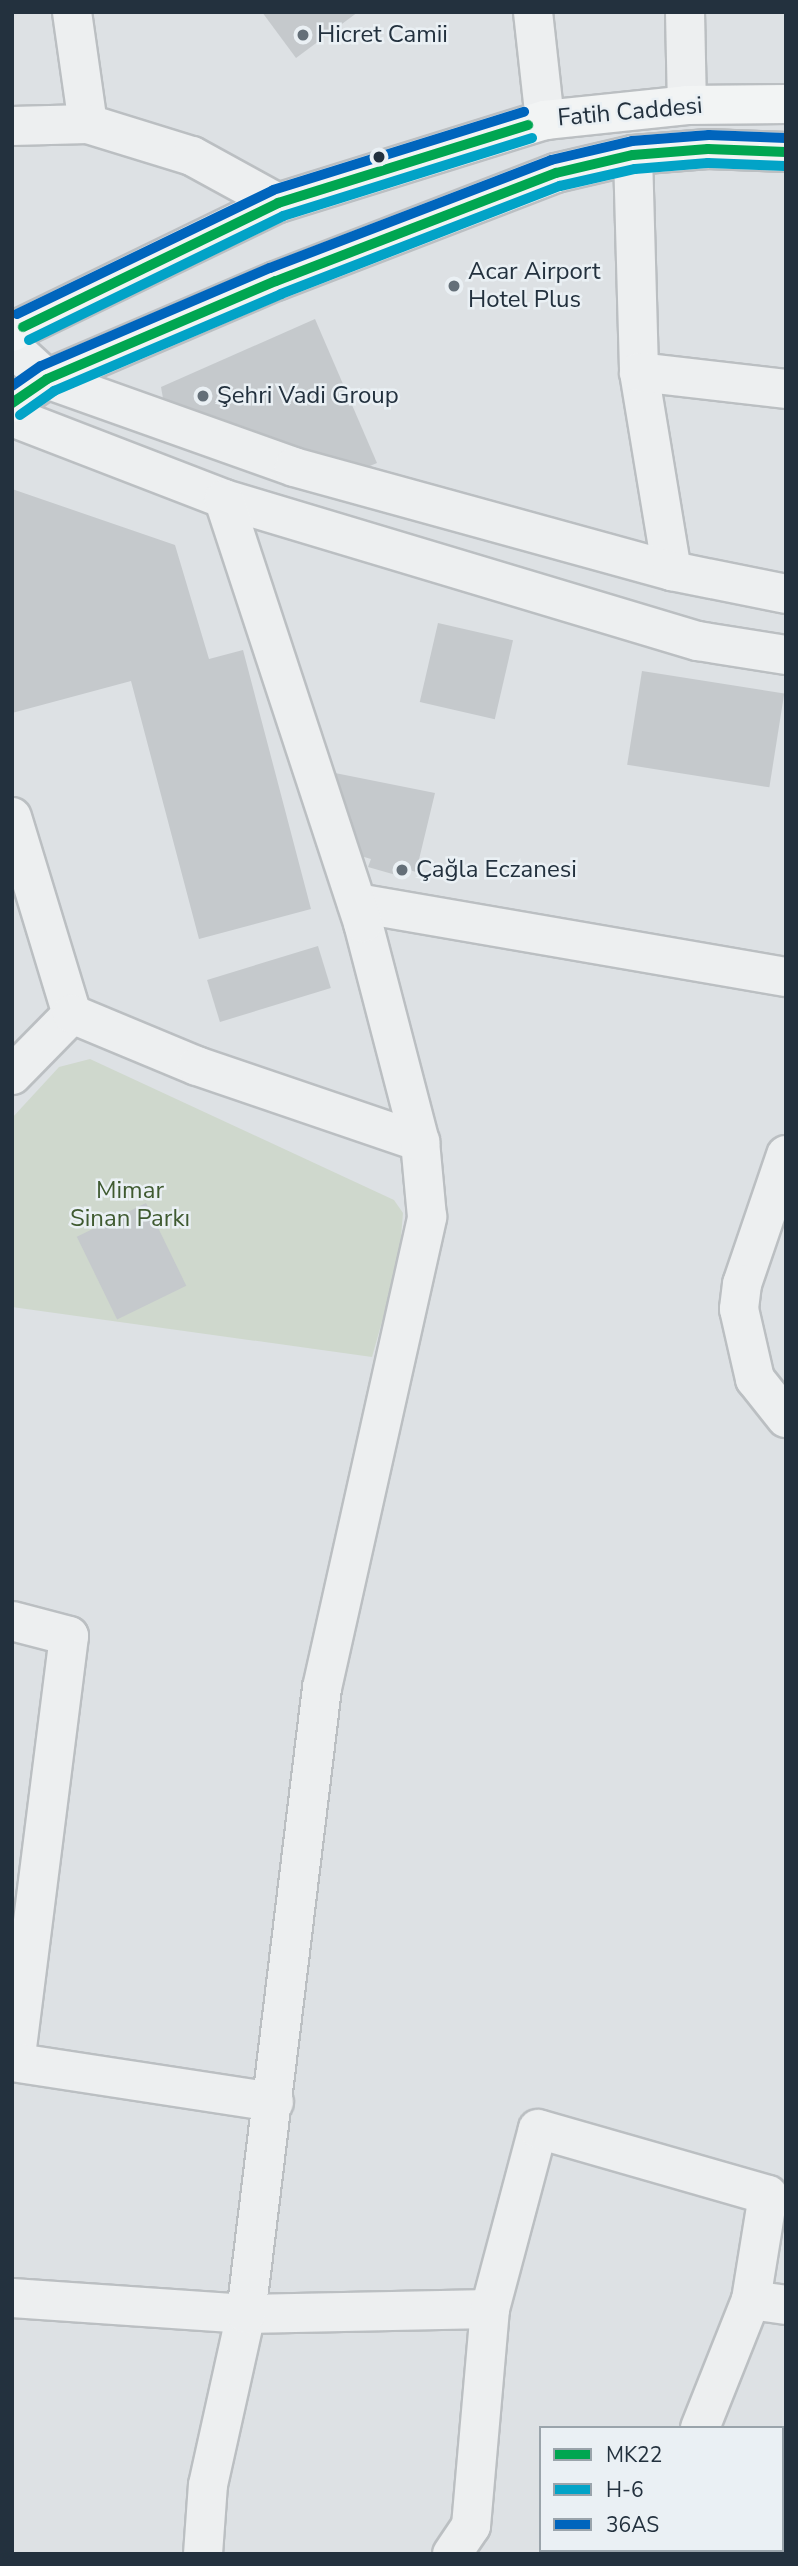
<!DOCTYPE html>
<meta charset="utf-8">
<style>
body{margin:0}
#map{position:relative;width:798px;height:2566px;overflow:hidden;background:#dde1e4;font-family:"Nunito Sans",sans-serif}
div>[style]{position:absolute}
.green>*{inset:0;background:#cfd8cd}
.building>*{inset:0;background:#c5c9cc;transform-origin:0 0}
.roads{filter:drop-shadow(2px 0 #bbbfc2) drop-shadow(-2px 0 #bbbfc2) drop-shadow(0 2px #bbbfc2) drop-shadow(0 -2px #bbbfc2)}
.minor>*{height:38px;margin:-19px;padding:0 19px;transform-origin:19px;border-radius:19px;background:#edeff0}
.major>*{height:38px;margin:-19px;padding:0 19px;transform-origin:19px;border-radius:19px;background:#f2f4f4}
.bus-1>*{height:10px;margin:-5px;padding:0 5px;transform-origin:5px;border-radius:5px;background:#00a651}
.bus-2>*{height:10px;margin:-5px;padding:0 5px;transform-origin:5px;border-radius:5px;background:#02a3c7}
.bus-3>*{height:10px;margin:-5px;padding:0 5px;transform-origin:5px;border-radius:5px;background:#0065bd}
.dots>*{width:19px;height:19px;translate:-50% -50%;box-sizing:border-box;border:4px solid #eaf0f4;border-radius:50%}
span{translate:-50% -50%;white-space:nowrap;text-align:center;line-height:1.15;-webkit-text-stroke:5px #eaf0f4;paint-order:stroke}
.poi-label{font-size:24px;color:#23313e}
.left{translate:0 -50%;text-align:left}
.street-label{font-size:24px;color:#23313e}
.park-label{font-size:24px;color:#3f5a30}
.frame{position:absolute;inset:0;border:14px solid #23313e;pointer-events:none}
.legend{position:absolute;left:539px;top:2426px;width:245px;height:126px;box-sizing:border-box;background:#eaf0f4;border:2px solid #9aa4ab;margin:0;padding:9px 12px;list-style:none;font-size:21px;color:#23313e}
.legend li{display:flex;align-items:center;gap:14px;height:35px}
.legend b{width:35px;border:2px solid #9aa4ab}
</style>
<div id="map">
<div class="green">
<div style="clip-path:polygon(90px 1059px,394px 1200px,403px 1213px,399px 1261px,372px 1357px,12px 1307px,12px 1118px,59px 1067px)"></div>
</div>
<div class="building">
<div style="clip-path:polygon(262px 12px,358px 12px,296px 58px)"></div>
<div style="clip-path:polygon(315px 319px,377px 463px,365px 468px,164px 404px,161px 387px)"></div>
<div style="clip-path:polygon(12px 489px,175px 545px,209px 659px,243px 650px,311px 909px,199px 939px,131px 681px,12px 713px)"></div>
<div style="left:438px;top:623px;width:77px;height:81px;rotate:13deg"></div>
<div style="left:642px;top:671px;width:144px;height:95px;rotate:9deg"></div>
<div style="clip-path:polygon(325px 771px,435px 793px,416px 872px,406px 869px,403px 877px,368px 867px,371px 859px,347px 852px)"></div>
<div style="left:318px;top:946px;width:44px;height:116px;rotate:73deg"></div>
<div style="left:146px;top:1203px;width:92px;height:77px;rotate:64deg"></div>
</div>
<div class="roads">
<div class="minor">
<div style="left:72px;top:12px;width:113px;rotate:81.9deg"></div>
<div style="left:533px;top:12px;width:109px;rotate:83.7deg"></div>
<div style="left:685px;top:12px;width:93px;rotate:88.8deg"></div>
<div style="left:12px;top:126px;width:76px;rotate:-1.5deg"></div>
<div style="left:88px;top:124px;width:109px;rotate:17.1deg"></div>
<div style="left:192px;top:156px;width:98px;rotate:28.7deg"></div>
<div style="left:633px;top:155px;width:217px;rotate:88.4deg"></div>
<div style="left:639px;top:372px;width:202px;rotate:80.6deg"></div>
<div style="left:12px;top:347px;width:47px;rotate:42.4deg"></div>
<div style="left:47px;top:379px;width:262px;rotate:19.6deg"></div>
<div style="left:294px;top:467px;width:392px;rotate:15.4deg"></div>
<div style="left:672px;top:571px;width:116px;rotate:11.4deg"></div>
<div style="left:639px;top:372px;width:148px;rotate:6.6deg"></div>
<div style="left:12px;top:417px;width:227px;rotate:21.1deg"></div>
<div style="left:224px;top:499px;width:495px;rotate:16.7deg"></div>
<div style="left:698px;top:641px;width:89px;rotate:9deg"></div>
<div style="left:12px;top:817px;width:206px;rotate:73.1deg"></div>
<div style="left:72px;top:1014px;width:86px;rotate:134.5deg"></div>
<div style="left:357px;top:903px;width:435px;rotate:9.8deg"></div>
<div style="left:72px;top:1014px;width:135px;rotate:22.6deg"></div>
<div style="left:197px;top:1066px;width:236px;rotate:18.8deg"></div>
<div style="left:786px;top:1155px;width:136px;rotate:108.8deg"></div>
<div style="left:742px;top:1284px;width:25px;rotate:97deg"></div>
<div style="left:739px;top:1309px;width:72px;rotate:77.1deg"></div>
<div style="left:755px;top:1379px;width:50px;rotate:51.5deg"></div>
<div style="left:12px;top:1621px;width:59px;rotate:14.7deg"></div>
<div style="left:69px;top:1636px;width:429px;rotate:97.2deg"></div>
<div style="left:12px;top:2062px;width:265px;rotate:8.7deg"></div>
<div style="left:12px;top:2298px;width:235px;rotate:3.9deg"></div>
<div style="left:246px;top:2314px;width:244px;rotate:-1.2deg"></div>
<div style="left:490px;top:2309px;width:186px;rotate:-75.1deg"></div>
<div style="left:538px;top:2129px;width:239px;rotate:16deg"></div>
<div style="left:768px;top:2195px;width:106px;rotate:99.2deg"></div>
<div style="left:751px;top:2300px;width:35px;rotate:8deg"></div>
<div style="left:700px;top:2428px;width:138px;rotate:-68.3deg"></div>
<div style="left:203px;top:2554px;width:69px;rotate:-85.9deg"></div>
<div style="left:208px;top:2485px;width:175px;rotate:-77.5deg"></div>
<div style="left:246px;top:2314px;width:631px;rotate:-83.08deg"></div>
<div style="left:322px;top:1688px;width:483px;rotate:-77.4deg"></div>
<div style="left:427px;top:1217px;width:75px;rotate:-95.3deg"></div>
<div style="left:420px;top:1142px;width:226px;rotate:-104.6deg"></div>
<div style="left:363px;top:923px;width:446px;rotate:-108.2deg"></div>
<div style="left:452px;top:2554px;width:34px;rotate:-56deg"></div>
<div style="left:471px;top:2526px;width:218px;rotate:-85deg"></div>
<div style="left:650px;top:2554px;width:4px;rotate:-76deg"></div>
</div>
<div class="major">
<div style="left:12px;top:332px;width:296px;rotate:-25.9deg"></div>
<div style="left:278px;top:203px;width:280px;rotate:-17.3deg"></div>
<div style="left:545px;top:120px;width:143px;rotate:-6deg"></div>
<div style="left:687px;top:105px;width:99px;rotate:-0.6deg"></div>
<div style="left:12px;top:403px;width:42px;rotate:-34.4deg"></div>
<div style="left:47px;top:379px;width:249px;rotate:-23.2deg"></div>
<div style="left:276px;top:281px;width:300px;rotate:-21.1deg"></div>
<div style="left:556px;top:173px;width:79px;rotate:-13.2deg"></div>
<div style="left:633px;top:155px;width:75px;rotate:-4.6deg"></div>
<div style="left:708px;top:149px;width:78px;rotate:2.2deg"></div>
</div>
</div>
<div class="bus-1">
<div style="left:23px;top:327px;width:284px;rotate:-25.9deg"></div>
<div style="left:278px;top:203px;width:262px;rotate:-17.3deg"></div>
<div style="left:12px;top:403px;width:42px;rotate:-34.4deg"></div>
<div style="left:47px;top:379px;width:249px;rotate:-23.2deg"></div>
<div style="left:276px;top:281px;width:300px;rotate:-21.1deg"></div>
<div style="left:556px;top:173px;width:79px;rotate:-13.2deg"></div>
<div style="left:633px;top:155px;width:75px;rotate:-4.6deg"></div>
<div style="left:708px;top:149px;width:78px;rotate:2.2deg"></div>
</div>
<div class="bus-2">
<div style="left:29px;top:340px;width:283px;rotate:-26deg"></div>
<div style="left:283px;top:216px;width:261px;rotate:-17.4deg"></div>
<div style="left:20px;top:415px;width:42px;rotate:-35.2deg"></div>
<div style="left:54px;top:391px;width:247px;rotate:-23.1deg"></div>
<div style="left:281px;top:294px;width:299px;rotate:-21.2deg"></div>
<div style="left:560px;top:186px;width:77px;rotate:-12.8deg"></div>
<div style="left:635px;top:169px;width:73px;rotate:-4.7deg"></div>
<div style="left:708px;top:163px;width:77px;rotate:2.2deg"></div>
</div>
<div class="bus-3">
<div style="left:17px;top:314px;width:284px;rotate:-25.8deg"></div>
<div style="left:273px;top:190px;width:263px;rotate:-17.3deg"></div>
<div style="left:12px;top:386px;width:35px;rotate:-35deg"></div>
<div style="left:41px;top:366px;width:249px;rotate:-23.2deg"></div>
<div style="left:270px;top:268px;width:301px;rotate:-21deg"></div>
<div style="left:551px;top:160px;width:83px;rotate:-13.2deg"></div>
<div style="left:632px;top:141px;width:77px;rotate:-4.5deg"></div>
<div style="left:709px;top:135px;width:77px;rotate:2.2deg"></div>
</div>
<div class="dots">
<div style="left:303px;top:35px;background:#646f78"></div>
<div style="left:379px;top:157px;background:#23313e"></div>
<div style="left:454px;top:286px;background:#646f78"></div>
<div style="left:203px;top:396px;background:#646f78"></div>
<div style="left:402px;top:870px;background:#646f78"></div>
</div>
<div class="poi-label">
<span class="left" style="left:317px;top:35px">Hicret Camii</span>
<span class="left" style="left:468px;top:286px">Acar Airport<br>Hotel Plus</span>
<span class="left" style="left:217px;top:396px">Şehri Vadi Group</span>
<span class="left" style="left:416px;top:870px">Çağla Eczanesi</span>
</div>
<div class="street-label">
<span style="left:630px;top:112px;rotate:-5deg">Fatih Caddesi</span>
</div>
<div class="park-label">
<span style="left:130px;top:1205px">Mimar<br>Sinan Parkı</span>
</div>
<div class="frame"></div>
<ul class="legend">
<li><b style="height:9px;background:#00a651"></b>MK22</li>
<li><b style="height:9px;background:#02a3c7"></b>H-6</li>
<li><b style="height:9px;background:#0065bd"></b>36AS</li>
</ul>
</div>
